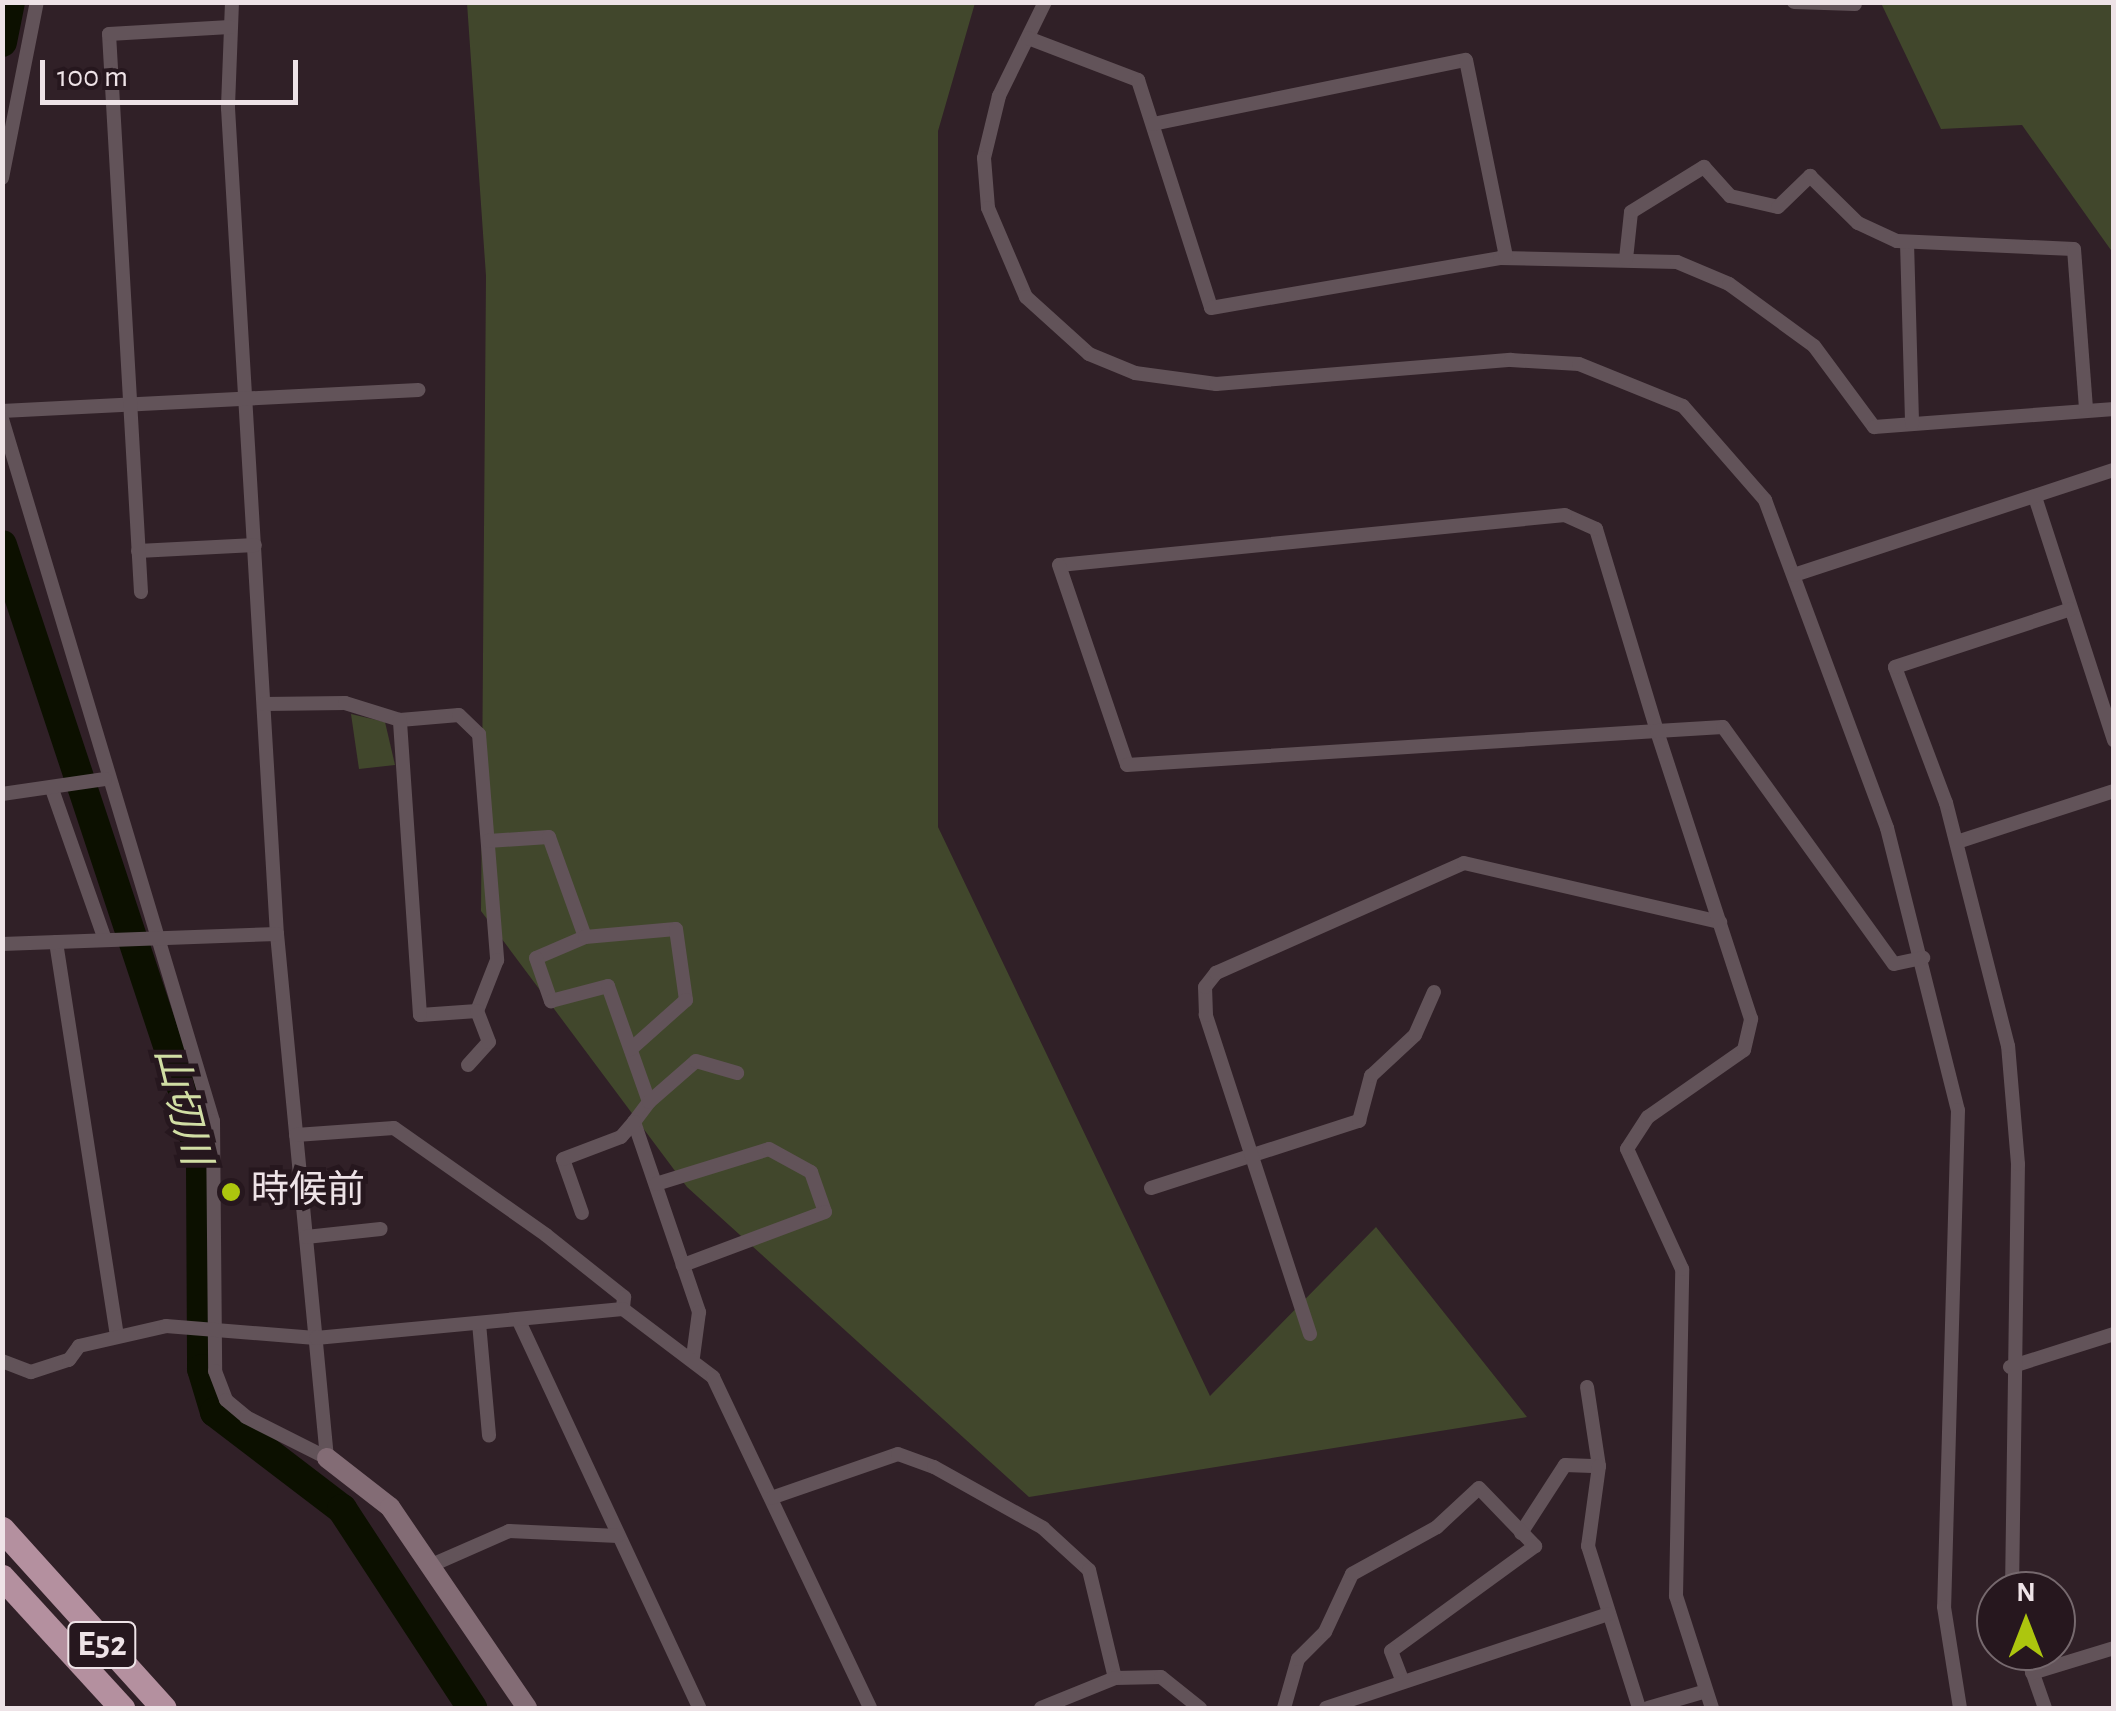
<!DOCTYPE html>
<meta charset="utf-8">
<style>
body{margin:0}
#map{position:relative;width:2116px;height:1711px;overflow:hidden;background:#302027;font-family:"Alegreya Sans","Noto Sans JP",sans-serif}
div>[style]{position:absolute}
.green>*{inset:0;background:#41472c}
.river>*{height:30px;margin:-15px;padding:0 15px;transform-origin:15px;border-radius:15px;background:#0c1000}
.street>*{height:14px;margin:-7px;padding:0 7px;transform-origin:7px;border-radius:7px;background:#625359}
.secondary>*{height:20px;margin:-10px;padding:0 10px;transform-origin:10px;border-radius:10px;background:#836c75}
.highway>*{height:25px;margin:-12.5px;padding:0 12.5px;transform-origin:12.5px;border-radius:12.5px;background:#b4909f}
.dots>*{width:28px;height:28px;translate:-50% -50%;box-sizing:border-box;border:5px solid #26171e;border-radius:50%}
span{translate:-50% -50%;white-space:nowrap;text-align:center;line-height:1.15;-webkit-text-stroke:10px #26171e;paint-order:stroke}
.shield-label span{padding:2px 8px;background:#26171e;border:2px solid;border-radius:8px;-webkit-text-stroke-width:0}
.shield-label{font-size:35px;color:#eee3e7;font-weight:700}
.poi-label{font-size:38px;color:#eee3e7}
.left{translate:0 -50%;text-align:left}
.water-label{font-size:40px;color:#d1dea4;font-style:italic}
.frame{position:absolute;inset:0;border:5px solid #eee3e7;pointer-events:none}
.north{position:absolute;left:1976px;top:1571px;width:100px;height:100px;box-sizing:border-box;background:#26171e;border:2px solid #76696e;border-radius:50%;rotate:0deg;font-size:28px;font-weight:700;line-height:40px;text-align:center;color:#eee3e7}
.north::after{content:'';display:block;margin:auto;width:35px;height:45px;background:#adc60e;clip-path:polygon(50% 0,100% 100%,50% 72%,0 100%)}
.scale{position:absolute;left:40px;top:60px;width:258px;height:45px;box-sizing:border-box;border:5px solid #eee3e7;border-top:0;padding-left:12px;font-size:30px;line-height:35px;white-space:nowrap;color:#eee3e7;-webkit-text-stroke:8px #26171e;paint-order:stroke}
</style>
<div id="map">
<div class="green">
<div style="clip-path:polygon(467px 3px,975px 3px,938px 131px,938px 827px,1210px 1396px,1376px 1227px,1527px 1417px,1029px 1497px,687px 1187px,481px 911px,486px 276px)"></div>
<div style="clip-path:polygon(1881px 3px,2113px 3px,2113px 253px,2022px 125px,1941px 129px)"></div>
<div style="clip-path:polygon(351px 714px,385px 722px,395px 765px,359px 769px)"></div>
</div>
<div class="river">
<div style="left:2px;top:42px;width:41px;rotate:-78.7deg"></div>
<div style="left:2px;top:545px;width:578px;rotate:71.66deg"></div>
<div style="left:184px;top:1094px;width:73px;rotate:76.5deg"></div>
<div style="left:201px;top:1165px;width:204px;rotate:89.7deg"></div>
<div style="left:202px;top:1369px;width:45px;rotate:73.2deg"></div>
<div style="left:215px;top:1412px;width:160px;rotate:37.4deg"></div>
<div style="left:342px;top:1509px;width:238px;rotate:56.8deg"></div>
</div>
<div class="street">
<div style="left:232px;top:2px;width:106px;rotate:92.2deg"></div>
<div style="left:228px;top:108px;width:827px;rotate:86.61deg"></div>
<div style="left:277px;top:934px;width:526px;rotate:84.55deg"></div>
<div style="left:1045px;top:2px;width:105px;rotate:116.1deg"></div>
<div style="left:999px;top:96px;width:64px;rotate:103.6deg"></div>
<div style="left:984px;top:158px;width:50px;rotate:85.4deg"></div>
<div style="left:988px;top:208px;width:97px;rotate:66.9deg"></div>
<div style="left:1026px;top:297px;width:85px;rotate:42.1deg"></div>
<div style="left:1089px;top:354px;width:50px;rotate:22.4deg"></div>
<div style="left:1135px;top:373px;width:82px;rotate:7.7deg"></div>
<div style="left:1216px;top:384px;width:296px;rotate:-4.7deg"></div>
<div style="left:1511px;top:360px;width:68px;rotate:3.4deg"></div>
<div style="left:1579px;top:364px;width:112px;rotate:22deg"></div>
<div style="left:1683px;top:406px;width:125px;rotate:48.9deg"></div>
<div style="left:1765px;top:500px;width:350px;rotate:69.6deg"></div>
<div style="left:1887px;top:828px;width:291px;rotate:75.9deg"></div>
<div style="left:1958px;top:1110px;width:497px;rotate:91.6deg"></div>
<div style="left:1944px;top:1607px;width:102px;rotate:81deg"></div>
<div style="left:1794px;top:2px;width:61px;rotate:1.9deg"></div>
<div style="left:1028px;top:38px;width:118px;rotate:20.9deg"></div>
<div style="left:1138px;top:80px;width:239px;rotate:72.2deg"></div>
<div style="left:1211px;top:308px;width:293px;rotate:-9.8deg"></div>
<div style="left:1500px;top:258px;width:177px;rotate:1.3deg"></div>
<div style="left:1677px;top:262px;width:56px;rotate:22.9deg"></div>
<div style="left:1729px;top:284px;width:105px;rotate:36.1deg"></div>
<div style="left:1814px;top:346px;width:101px;rotate:53.5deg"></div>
<div style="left:1874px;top:427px;width:241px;rotate:-4.3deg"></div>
<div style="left:1153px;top:124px;width:319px;rotate:-11.6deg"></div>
<div style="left:1466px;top:60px;width:201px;rotate:78.5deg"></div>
<div style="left:2px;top:178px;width:179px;rotate:-78.8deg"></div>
<div style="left:1907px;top:242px;width:182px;rotate:88.4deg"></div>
<div style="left:1626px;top:259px;width:47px;rotate:-83.9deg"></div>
<div style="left:1631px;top:212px;width:86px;rotate:-31.7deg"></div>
<div style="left:1704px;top:167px;width:39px;rotate:48deg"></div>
<div style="left:1730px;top:196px;width:49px;rotate:12.9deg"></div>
<div style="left:1778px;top:207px;width:45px;rotate:-44.1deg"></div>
<div style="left:1810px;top:176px;width:67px;rotate:44.4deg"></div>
<div style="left:1858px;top:223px;width:43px;rotate:24.8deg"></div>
<div style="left:1897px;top:241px;width:177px;rotate:2.6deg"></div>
<div style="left:2074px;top:249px;width:161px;rotate:85.7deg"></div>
<div style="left:2px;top:411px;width:417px;rotate:-2.9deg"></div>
<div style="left:2px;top:419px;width:733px;rotate:73.27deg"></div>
<div style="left:213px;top:1121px;width:250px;rotate:89.5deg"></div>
<div style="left:215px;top:1371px;width:31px;rotate:69deg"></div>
<div style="left:226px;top:1400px;width:26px;rotate:40deg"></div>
<div style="left:246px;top:1417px;width:91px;rotate:26.8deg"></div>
<div style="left:2035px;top:497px;width:256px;rotate:72deg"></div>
<div style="left:138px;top:551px;width:117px;rotate:-2.9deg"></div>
<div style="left:1794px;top:575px;width:337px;rotate:-18.2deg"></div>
<div style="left:141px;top:592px;width:559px;rotate:-93.28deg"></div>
<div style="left:109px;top:34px;width:121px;rotate:-3.3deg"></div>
<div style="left:264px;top:704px;width:81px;rotate:-0.7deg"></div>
<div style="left:345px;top:703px;width:58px;rotate:17.2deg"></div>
<div style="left:400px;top:720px;width:59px;rotate:-4.8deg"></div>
<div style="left:459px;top:715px;width:28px;rotate:44deg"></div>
<div style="left:479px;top:734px;width:227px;rotate:85.4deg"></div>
<div style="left:497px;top:960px;width:55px;rotate:111.4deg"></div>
<div style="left:477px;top:1011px;width:57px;rotate:176deg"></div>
<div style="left:420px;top:1015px;width:296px;rotate:-93.9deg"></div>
<div style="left:53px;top:792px;width:157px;rotate:70.6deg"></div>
<div style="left:2px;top:794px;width:104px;rotate:-8.3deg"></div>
<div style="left:488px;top:841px;width:61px;rotate:-3.8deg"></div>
<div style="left:549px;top:837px;width:106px;rotate:70.2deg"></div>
<div style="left:585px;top:937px;width:53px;rotate:156.8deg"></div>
<div style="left:536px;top:958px;width:46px;rotate:70.8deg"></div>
<div style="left:551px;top:1001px;width:59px;rotate:-14.7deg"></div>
<div style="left:608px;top:986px;width:123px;rotate:70.5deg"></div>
<div style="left:649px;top:1102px;width:25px;rotate:127deg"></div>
<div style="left:634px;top:1122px;width:201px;rotate:71.1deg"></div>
<div style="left:699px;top:1312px;width:45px;rotate:97.6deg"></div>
<div style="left:1957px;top:842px;width:165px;rotate:-18deg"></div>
<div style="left:585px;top:937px;width:91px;rotate:-5deg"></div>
<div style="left:676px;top:929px;width:72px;rotate:82deg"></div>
<div style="left:686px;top:1000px;width:74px;rotate:138.3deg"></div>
<div style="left:56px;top:942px;width:399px;rotate:81.2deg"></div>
<div style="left:2px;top:944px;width:275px;rotate:-2.1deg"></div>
<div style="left:468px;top:1065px;width:31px;rotate:-48deg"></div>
<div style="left:489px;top:1042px;width:33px;rotate:-111deg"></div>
<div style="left:649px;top:1102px;width:62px;rotate:-41.1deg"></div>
<div style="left:696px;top:1061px;width:43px;rotate:16.3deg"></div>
<div style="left:296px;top:1135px;width:98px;rotate:-4.1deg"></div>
<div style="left:394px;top:1128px;width:186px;rotate:35.1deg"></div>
<div style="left:546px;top:1235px;width:100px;rotate:38.5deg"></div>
<div style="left:624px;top:1297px;width:12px;rotate:95deg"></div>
<div style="left:656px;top:1184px;width:118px;rotate:-17.2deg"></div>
<div style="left:769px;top:1149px;width:48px;rotate:28.7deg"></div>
<div style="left:811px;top:1172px;width:42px;rotate:70.7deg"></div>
<div style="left:825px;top:1212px;width:152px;rotate:159.5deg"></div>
<div style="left:1151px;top:1188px;width:219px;rotate:-17.9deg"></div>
<div style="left:1359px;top:1121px;width:47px;rotate:-75.1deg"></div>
<div style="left:1371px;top:1076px;width:60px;rotate:-43deg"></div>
<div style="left:1415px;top:1035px;width:47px;rotate:-66.2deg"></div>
<div style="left:582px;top:1213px;width:57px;rotate:-109.4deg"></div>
<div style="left:563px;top:1159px;width:62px;rotate:-20.8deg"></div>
<div style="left:621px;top:1137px;width:20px;rotate:-49deg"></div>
<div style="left:306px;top:1237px;width:75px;rotate:-6.1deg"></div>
<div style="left:518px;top:1319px;width:429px;rotate:65deg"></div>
<div style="left:479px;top:1323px;width:113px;rotate:84.9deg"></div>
<div style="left:1310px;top:1334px;width:336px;rotate:-108.1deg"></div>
<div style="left:1206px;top:1015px;width:28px;rotate:-92deg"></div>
<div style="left:1205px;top:987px;width:18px;rotate:-52deg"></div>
<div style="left:1216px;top:973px;width:271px;rotate:-23.9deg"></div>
<div style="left:1464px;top:863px;width:263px;rotate:13deg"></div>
<div style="left:2px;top:1361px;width:31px;rotate:21deg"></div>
<div style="left:31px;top:1372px;width:40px;rotate:-18deg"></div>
<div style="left:69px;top:1360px;width:17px;rotate:-54deg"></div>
<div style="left:79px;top:1346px;width:89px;rotate:-12.9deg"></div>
<div style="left:166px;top:1326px;width:150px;rotate:4.6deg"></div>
<div style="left:316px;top:1338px;width:308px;rotate:-5.4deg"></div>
<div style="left:623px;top:1309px;width:113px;rotate:37.1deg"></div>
<div style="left:713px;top:1377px;width:366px;rotate:64.6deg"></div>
<div style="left:2010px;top:1367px;width:109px;rotate:-17.6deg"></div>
<div style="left:1587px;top:1387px;width:80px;rotate:81.4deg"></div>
<div style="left:771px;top:1498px;width:134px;rotate:-19.1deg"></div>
<div style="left:898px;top:1454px;width:38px;rotate:20deg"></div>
<div style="left:934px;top:1467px;width:125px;rotate:29.2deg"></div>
<div style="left:1043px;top:1528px;width:62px;rotate:42.4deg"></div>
<div style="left:1089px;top:1570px;width:111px;rotate:76.5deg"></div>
<div style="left:1115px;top:1678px;width:46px;rotate:-1.2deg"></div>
<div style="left:1161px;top:1677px;width:50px;rotate:38.5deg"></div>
<div style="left:1521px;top:1533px;width:81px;rotate:-57.1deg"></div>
<div style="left:1565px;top:1465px;width:34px;rotate:2deg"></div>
<div style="left:1599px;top:1466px;width:81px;rotate:97.8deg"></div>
<div style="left:1588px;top:1546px;width:170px;rotate:72.5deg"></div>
<div style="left:434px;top:1564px;width:82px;rotate:-23.7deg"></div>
<div style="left:509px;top:1531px;width:109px;rotate:2.6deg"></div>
<div style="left:2012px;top:1591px;width:427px;rotate:-89.2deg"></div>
<div style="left:2018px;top:1164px;width:118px;rotate:-94.8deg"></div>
<div style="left:2008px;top:1046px;width:251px;rotate:-104.3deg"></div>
<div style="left:1946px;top:803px;width:145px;rotate:-110.6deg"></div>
<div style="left:1895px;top:667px;width:185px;rotate:-18.2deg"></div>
<div style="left:2025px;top:1651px;width:60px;rotate:70.7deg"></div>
<div style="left:2032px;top:1673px;width:86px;rotate:-17deg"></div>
<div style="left:1041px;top:1708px;width:80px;rotate:-22.1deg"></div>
<div style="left:1284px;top:1708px;width:51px;rotate:-74.1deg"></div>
<div style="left:1298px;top:1659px;width:38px;rotate:-45deg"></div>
<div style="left:1325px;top:1632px;width:64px;rotate:-65deg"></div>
<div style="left:1352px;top:1574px;width:97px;rotate:-28.9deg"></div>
<div style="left:1437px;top:1527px;width:57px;rotate:-42.9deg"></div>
<div style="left:1479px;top:1488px;width:81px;rotate:46deg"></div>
<div style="left:1535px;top:1546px;width:178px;rotate:143.9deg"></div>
<div style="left:1391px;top:1651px;width:33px;rotate:69deg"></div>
<div style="left:1326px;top:1708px;width:298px;rotate:-18.4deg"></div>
<div style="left:1648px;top:1708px;width:60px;rotate:-16.3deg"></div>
<div style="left:1712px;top:1708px;width:118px;rotate:-107.8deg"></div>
<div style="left:1676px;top:1596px;width:327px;rotate:-88.9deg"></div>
<div style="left:1682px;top:1269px;width:132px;rotate:-114.6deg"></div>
<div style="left:1627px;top:1149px;width:38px;rotate:-57deg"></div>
<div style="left:1648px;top:1117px;width:117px;rotate:-34.9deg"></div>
<div style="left:1744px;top:1050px;width:32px;rotate:-77deg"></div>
<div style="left:1751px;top:1019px;width:303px;rotate:-108.1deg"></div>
<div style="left:1657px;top:731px;width:211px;rotate:-106.8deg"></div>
<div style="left:1596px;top:529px;width:34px;rotate:-156deg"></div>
<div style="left:1565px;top:515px;width:508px;rotate:174.36deg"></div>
<div style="left:1059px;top:565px;width:211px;rotate:71.2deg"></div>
<div style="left:1127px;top:765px;width:531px;rotate:-3.67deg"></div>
<div style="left:1657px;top:731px;width:66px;rotate:-3.5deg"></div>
<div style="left:1723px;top:727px;width:292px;rotate:54.2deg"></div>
<div style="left:1894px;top:964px;width:30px;rotate:-12deg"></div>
</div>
<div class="secondary">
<div style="left:327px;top:1458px;width:80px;rotate:37.9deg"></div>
<div style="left:390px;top:1507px;width:243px;rotate:55.7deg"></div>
</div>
<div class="highway">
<div style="left:2px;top:1529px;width:241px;rotate:47.9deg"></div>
<div style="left:2px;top:1577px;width:178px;rotate:47.5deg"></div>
</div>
<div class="dots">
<div style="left:231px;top:1192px;background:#adc60e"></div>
</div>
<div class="shield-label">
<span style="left:102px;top:1645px">E52</span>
</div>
<div class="poi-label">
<span class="left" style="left:251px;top:1192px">時候前</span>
</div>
<div class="water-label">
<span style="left:182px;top:1106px;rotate:76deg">山切川</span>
</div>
<div class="frame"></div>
<div class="north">N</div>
<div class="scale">100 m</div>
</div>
